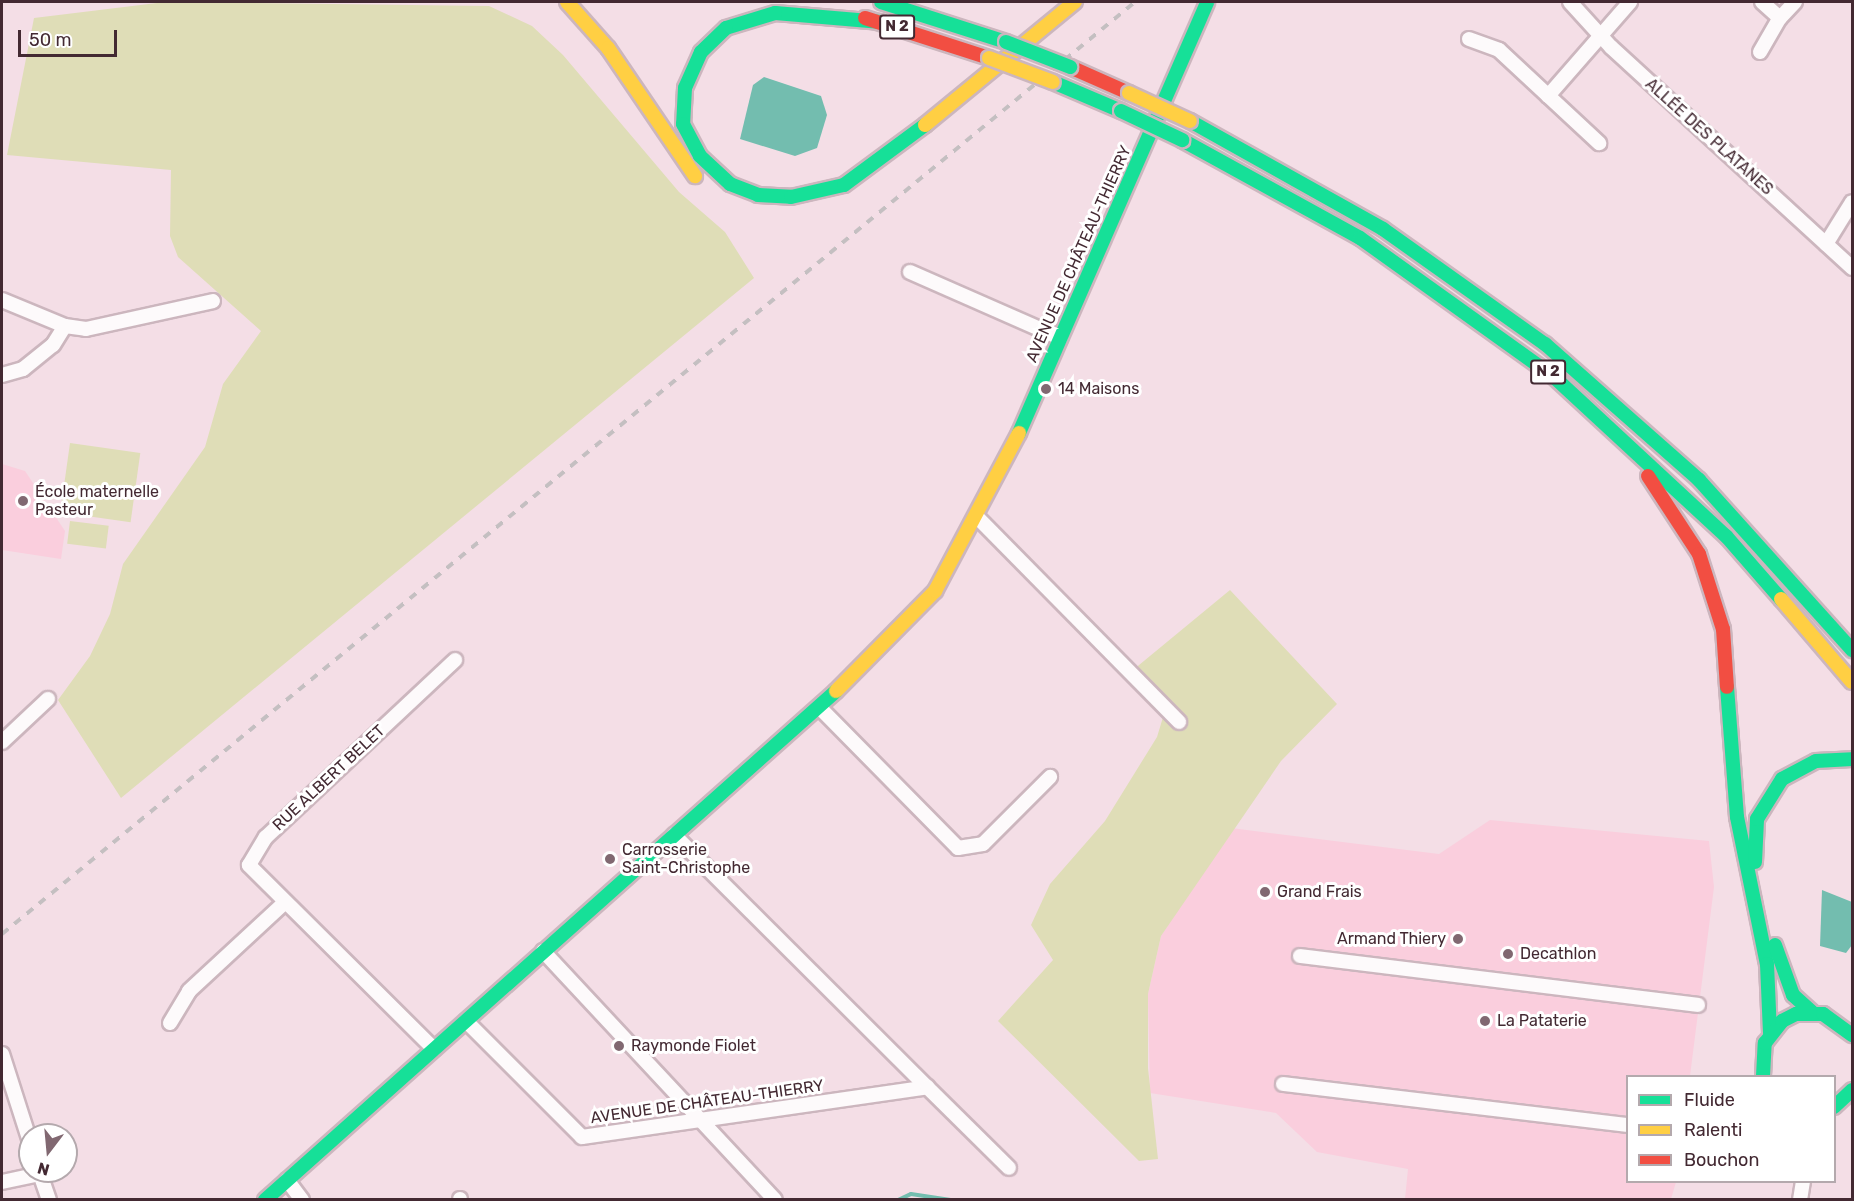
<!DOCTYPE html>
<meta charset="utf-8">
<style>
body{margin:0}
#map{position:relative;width:1854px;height:1201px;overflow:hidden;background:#f4dee6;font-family:Rubik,sans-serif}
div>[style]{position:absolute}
.built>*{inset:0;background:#facedd}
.green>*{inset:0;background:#dfddb7;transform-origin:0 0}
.water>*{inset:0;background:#73bdaf}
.stream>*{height:4px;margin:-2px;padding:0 2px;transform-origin:2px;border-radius:2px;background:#73bdaf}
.roads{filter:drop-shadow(2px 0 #ccb6be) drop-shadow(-2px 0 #ccb6be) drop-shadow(0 2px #ccb6be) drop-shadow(0 -2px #ccb6be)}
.street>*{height:14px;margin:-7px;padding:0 7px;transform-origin:7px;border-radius:7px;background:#fdfafb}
.fast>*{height:14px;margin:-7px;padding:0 7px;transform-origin:7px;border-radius:7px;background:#16e098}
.slow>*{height:14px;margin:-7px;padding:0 7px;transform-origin:7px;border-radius:7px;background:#ffcf43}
.jam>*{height:14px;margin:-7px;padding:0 7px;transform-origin:7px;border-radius:7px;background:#f24e42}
.rail>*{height:4px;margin-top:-2px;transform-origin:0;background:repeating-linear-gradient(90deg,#c4bfc1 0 8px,transparent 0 16px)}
.bridges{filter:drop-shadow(2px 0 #ccb6be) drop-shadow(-2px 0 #ccb6be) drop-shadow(0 2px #ccb6be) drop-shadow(0 -2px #ccb6be)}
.fast-bridge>*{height:14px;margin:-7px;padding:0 7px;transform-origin:7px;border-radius:7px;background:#16e098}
.slow-bridge>*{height:14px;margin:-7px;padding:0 7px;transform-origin:7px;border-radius:7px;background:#ffcf43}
.dots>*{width:16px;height:16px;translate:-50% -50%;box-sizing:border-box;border:3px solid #fff;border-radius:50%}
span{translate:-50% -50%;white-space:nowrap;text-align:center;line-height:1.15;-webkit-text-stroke:6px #fff;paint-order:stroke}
.shield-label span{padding:2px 4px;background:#fff;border:2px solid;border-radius:4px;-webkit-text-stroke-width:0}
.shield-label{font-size:15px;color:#432932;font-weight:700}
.street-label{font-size:16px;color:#432932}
.poi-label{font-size:16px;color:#432932}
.left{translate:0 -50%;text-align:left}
.right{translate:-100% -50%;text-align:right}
.frame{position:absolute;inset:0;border:3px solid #432932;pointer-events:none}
.legend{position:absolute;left:1626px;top:1075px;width:210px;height:108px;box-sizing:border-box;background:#fff;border:2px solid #b4a9ad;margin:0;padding:8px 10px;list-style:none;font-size:18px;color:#432932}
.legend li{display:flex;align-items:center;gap:12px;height:30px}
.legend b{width:30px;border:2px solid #b4a9ad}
.north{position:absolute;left:18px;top:1123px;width:60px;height:60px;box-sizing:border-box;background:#fff;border:2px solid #b4a9ad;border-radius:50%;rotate:196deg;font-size:16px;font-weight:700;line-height:24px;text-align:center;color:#432932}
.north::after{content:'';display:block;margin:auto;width:21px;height:27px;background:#816871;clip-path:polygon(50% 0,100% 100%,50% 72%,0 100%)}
.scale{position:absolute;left:18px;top:30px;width:99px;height:27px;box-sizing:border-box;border:3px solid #432932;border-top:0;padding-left:8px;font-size:18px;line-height:21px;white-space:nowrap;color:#432932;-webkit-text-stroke:4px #fff;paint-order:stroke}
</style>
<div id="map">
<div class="built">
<div style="clip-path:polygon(2px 464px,25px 471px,65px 531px,61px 559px,2px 550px)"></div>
<div style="clip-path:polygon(1490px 820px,1709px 841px,1714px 887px,1690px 1076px,1628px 1076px,1628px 1182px,1676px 1182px,1671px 1199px,1405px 1199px,1408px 1169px,1317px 1152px,1276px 1113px,1150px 1093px,1148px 994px,1161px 936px,1231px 828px,1439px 854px)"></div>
</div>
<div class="green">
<div style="clip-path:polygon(165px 2px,489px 6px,532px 26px,563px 55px,679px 192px,725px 232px,754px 278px,121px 798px,58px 700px,90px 656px,110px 614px,123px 564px,205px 447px,223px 384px,261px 331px,178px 257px,170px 236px,171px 170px,7px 155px,34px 18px)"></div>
<div style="left:70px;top:443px;width:71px;height:70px;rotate:8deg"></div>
<div style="left:70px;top:521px;width:39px;height:23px;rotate:7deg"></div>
<div style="clip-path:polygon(1230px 590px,1337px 704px,1281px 761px,1161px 936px,1148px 994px,1148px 1068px,1158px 1159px,1139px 1161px,998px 1021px,1053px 960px,1031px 925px,1050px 884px,1105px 821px,1157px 737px,1167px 704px,1133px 670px)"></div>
</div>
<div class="water">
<div style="clip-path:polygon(764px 77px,821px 96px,827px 115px,817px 148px,795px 156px,740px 139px,753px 85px)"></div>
<div style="clip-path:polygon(1822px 890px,1852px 902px,1852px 945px,1846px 953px,1820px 946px)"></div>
</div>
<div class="stream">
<div style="left:898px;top:1200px;width:14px;rotate:-25deg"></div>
<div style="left:911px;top:1194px;width:40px;rotate:8.5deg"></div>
</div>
<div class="roads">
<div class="street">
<div style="left:1570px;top:2px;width:61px;rotate:47.7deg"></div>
<div style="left:1611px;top:47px;width:327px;rotate:42.5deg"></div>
<div style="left:1762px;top:2px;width:24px;rotate:42deg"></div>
<div style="left:1780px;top:18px;width:22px;rotate:-47deg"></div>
<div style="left:1469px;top:39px;width:32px;rotate:20deg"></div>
<div style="left:1499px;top:50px;width:137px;rotate:42.9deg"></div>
<div style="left:1760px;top:52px;width:39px;rotate:-60deg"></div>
<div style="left:1548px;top:96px;width:125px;rotate:-48.9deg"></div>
<div style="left:1826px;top:244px;width:49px;rotate:-58.2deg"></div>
<div style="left:910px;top:272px;width:164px;rotate:23.7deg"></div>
<div style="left:2px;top:300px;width:68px;rotate:22.4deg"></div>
<div style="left:2px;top:375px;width:22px;rotate:-16deg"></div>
<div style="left:23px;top:369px;width:38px;rotate:-39deg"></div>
<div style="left:53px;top:345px;width:22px;rotate:-58deg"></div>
<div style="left:65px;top:326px;width:21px;rotate:8deg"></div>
<div style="left:86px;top:329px;width:130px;rotate:-12.4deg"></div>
<div style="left:979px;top:519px;width:285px;rotate:45.4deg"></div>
<div style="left:819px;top:707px;width:198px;rotate:45.4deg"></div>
<div style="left:958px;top:848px;width:25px;rotate:-9deg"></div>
<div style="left:983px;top:844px;width:95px;rotate:-45deg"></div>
<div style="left:2px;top:742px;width:63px;rotate:-43.1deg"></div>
<div style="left:543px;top:951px;width:340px;rotate:47deg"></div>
<div style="left:1300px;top:956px;width:401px;rotate:7deg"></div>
<div style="left:466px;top:1021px;width:164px;rotate:45deg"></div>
<div style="left:582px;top:1137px;width:349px;rotate:-8.2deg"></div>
<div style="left:927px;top:1087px;width:357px;rotate:-135.1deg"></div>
<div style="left:170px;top:1023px;width:37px;rotate:-59deg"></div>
<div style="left:189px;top:991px;width:128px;rotate:-42.8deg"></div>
<div style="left:434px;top:1049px;width:261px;rotate:-135.2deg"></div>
<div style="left:249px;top:865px;width:33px;rotate:-59deg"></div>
<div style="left:266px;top:837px;width:259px;rotate:-43.1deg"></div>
<div style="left:2px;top:1054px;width:92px;rotate:72.3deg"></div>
<div style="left:1283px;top:1084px;width:347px;rotate:6.8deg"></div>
<div style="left:927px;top:1087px;width:115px;rotate:44.6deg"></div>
<div style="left:39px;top:1171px;width:31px;rotate:71deg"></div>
<div style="left:287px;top:1180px;width:25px;rotate:53deg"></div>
<div style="left:2px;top:1182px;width:39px;rotate:-12deg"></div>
<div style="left:460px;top:1199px;width:1px;rotate:90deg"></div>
<div style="left:1800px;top:1200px;width:18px;rotate:-81deg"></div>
</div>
<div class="fast">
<div style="left:881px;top:2px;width:131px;rotate:17.7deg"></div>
<div style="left:881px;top:22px;width:106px;rotate:-175.1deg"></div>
<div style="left:775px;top:13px;width:51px;rotate:163deg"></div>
<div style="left:726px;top:28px;width:35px;rotate:136deg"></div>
<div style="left:701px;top:52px;width:39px;rotate:114deg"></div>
<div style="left:685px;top:88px;width:36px;rotate:93deg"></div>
<div style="left:683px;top:124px;width:36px;rotate:62deg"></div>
<div style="left:700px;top:156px;width:41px;rotate:43deg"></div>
<div style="left:730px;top:184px;width:30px;rotate:21deg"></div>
<div style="left:758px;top:195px;width:33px;rotate:3deg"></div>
<div style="left:791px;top:197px;width:54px;rotate:-12.8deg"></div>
<div style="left:844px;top:185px;width:101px;rotate:-36.5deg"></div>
<div style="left:1053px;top:82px;width:74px;rotate:23.1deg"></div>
<div style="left:1190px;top:121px;width:221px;rotate:29.2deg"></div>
<div style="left:1383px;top:229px;width:199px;rotate:35.4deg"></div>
<div style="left:1545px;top:344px;width:205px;rotate:41.4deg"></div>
<div style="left:1699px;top:480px;width:229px;rotate:48deg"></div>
<div style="left:1182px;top:140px;width:203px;rotate:28.8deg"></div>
<div style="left:1360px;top:238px;width:237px;rotate:35.6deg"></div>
<div style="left:1553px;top:376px;width:236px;rotate:42.8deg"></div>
<div style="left:1726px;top:536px;width:84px;rotate:48.9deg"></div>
<div style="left:1019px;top:433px;width:470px;rotate:-66.4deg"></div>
<div style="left:1727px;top:687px;width:130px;rotate:85.6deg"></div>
<div style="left:1737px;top:817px;width:150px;rotate:78.5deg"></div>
<div style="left:1767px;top:964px;width:69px;rotate:87.5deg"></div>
<div style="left:1755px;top:862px;width:43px;rotate:-87.3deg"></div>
<div style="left:1757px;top:819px;width:47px;rotate:-58deg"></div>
<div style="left:1782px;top:779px;width:38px;rotate:-28deg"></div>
<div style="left:1816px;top:761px;width:36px;rotate:-3deg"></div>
<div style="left:1775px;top:945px;width:53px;rotate:70.2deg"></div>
<div style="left:1793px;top:995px;width:25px;rotate:42deg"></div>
<div style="left:1763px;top:1076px;width:33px;rotate:-87deg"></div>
<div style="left:1765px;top:1043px;width:28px;rotate:-52deg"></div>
<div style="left:1782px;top:1021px;width:16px;rotate:-27deg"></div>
<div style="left:1796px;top:1014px;width:27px"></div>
<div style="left:1823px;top:1014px;width:36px;rotate:36deg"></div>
<div style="left:1834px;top:1107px;width:25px;rotate:-43deg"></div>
<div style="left:265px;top:1200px;width:765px;rotate:-41.71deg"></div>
</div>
<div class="slow">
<div style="left:567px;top:2px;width:62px;rotate:48.3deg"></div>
<div style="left:608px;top:48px;width:155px;rotate:55.8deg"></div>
<div style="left:925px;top:125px;width:194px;rotate:-39.4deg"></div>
<div style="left:1781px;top:599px;width:109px;rotate:49.5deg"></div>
<div style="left:836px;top:691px;width:141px;rotate:-45.3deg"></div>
<div style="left:935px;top:591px;width:179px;rotate:-62deg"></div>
</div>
<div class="jam">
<div style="left:865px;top:18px;width:130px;rotate:17.9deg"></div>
<div style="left:1070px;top:67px;width:64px;rotate:23.8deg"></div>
<div style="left:1648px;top:476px;width:93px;rotate:56.8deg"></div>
<div style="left:1699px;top:554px;width:79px;rotate:72.3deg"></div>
<div style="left:1723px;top:629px;width:58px;rotate:86.1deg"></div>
</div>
</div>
<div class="rail">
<div style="left:2px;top:934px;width:1467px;rotate:-39.44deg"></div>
</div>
<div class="bridges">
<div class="fast-bridge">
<div style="left:1006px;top:42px;width:69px;rotate:21.3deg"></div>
<div style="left:1121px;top:111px;width:68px;rotate:25.4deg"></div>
</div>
<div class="slow-bridge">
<div style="left:989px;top:58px;width:68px;rotate:20.6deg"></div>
<div style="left:1129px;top:93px;width:67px;rotate:24.7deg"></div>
</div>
</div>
<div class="dots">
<div style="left:1046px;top:389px;background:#816871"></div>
<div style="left:23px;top:501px;background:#816871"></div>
<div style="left:610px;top:859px;background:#816871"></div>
<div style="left:1265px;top:892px;background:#816871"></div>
<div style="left:1458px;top:939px;background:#816871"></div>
<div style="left:1508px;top:954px;background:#816871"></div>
<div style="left:1485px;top:1021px;background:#816871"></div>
<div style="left:619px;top:1046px;background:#816871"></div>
</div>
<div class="shield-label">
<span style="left:897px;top:27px">N 2</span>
<span style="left:1548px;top:372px">N 2</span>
</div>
<div class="street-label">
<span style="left:1709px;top:137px;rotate:42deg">ALLÉE DES PLATANES</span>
<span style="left:1079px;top:254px;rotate:-66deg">AVENUE DE CHÂTEAU-THIERRY</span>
<span style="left:329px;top:778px;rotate:-43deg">RUE ALBERT BELET</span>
<span style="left:707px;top:1102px;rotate:-8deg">AVENUE DE CHÂTEAU-THIERRY</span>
</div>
<div class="poi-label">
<span class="left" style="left:1058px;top:389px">14 Maisons</span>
<span class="left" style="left:35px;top:501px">École maternelle<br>Pasteur</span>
<span class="left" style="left:622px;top:859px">Carrosserie<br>Saint-Christophe</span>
<span class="left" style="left:1277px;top:892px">Grand Frais</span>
<span class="right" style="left:1446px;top:939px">Armand Thiery</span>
<span class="left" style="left:1520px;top:954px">Decathlon</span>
<span class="left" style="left:1497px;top:1021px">La Pataterie</span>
<span class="left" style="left:631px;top:1046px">Raymonde Fiolet</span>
</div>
<div class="frame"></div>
<ul class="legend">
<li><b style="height:8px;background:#16e098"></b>Fluide</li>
<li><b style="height:8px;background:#ffcf43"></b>Ralenti</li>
<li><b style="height:8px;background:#f24e42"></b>Bouchon</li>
</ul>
<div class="north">N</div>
<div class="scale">50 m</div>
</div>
